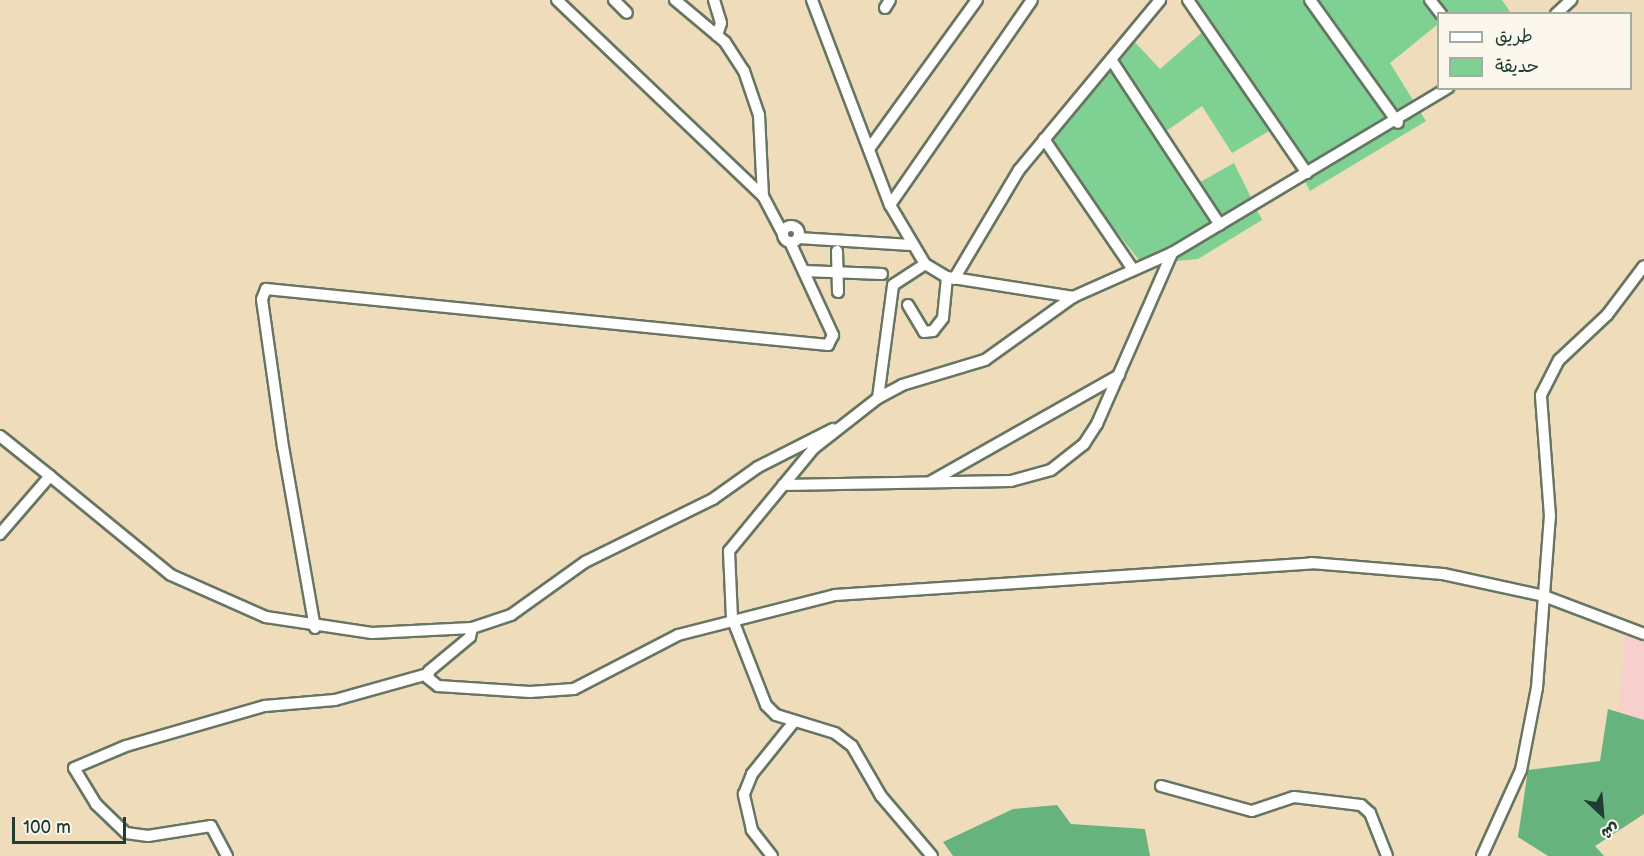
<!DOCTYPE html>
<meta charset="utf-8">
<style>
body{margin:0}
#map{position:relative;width:1644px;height:856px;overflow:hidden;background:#eedcba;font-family:"Balsamiq Sans","Playpen Sans Arabic",sans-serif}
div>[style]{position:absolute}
.built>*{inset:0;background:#f7d0cd}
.green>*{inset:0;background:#7fd193}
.forest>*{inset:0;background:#67b37d}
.roads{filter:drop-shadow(2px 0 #677563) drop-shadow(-2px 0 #677563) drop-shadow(0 2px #677563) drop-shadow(0 -2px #677563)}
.minor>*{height:10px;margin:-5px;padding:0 5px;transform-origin:5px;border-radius:5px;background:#fff}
.minor>.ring{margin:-5px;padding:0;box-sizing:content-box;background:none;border:10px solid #fff;border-radius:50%}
span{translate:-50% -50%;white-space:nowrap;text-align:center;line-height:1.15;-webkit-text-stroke:5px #fbf7ec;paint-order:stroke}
.legend{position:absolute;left:1437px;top:12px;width:195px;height:78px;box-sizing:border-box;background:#fbf7ec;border:2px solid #a3ada2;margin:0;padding:8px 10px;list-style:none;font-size:18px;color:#1f3d34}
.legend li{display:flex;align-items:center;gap:12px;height:30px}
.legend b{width:30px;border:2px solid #a3ada2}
.north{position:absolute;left:1572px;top:784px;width:60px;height:60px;-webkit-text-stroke:4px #fbf7ec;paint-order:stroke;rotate:154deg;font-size:16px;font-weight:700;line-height:24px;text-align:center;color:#1f3d34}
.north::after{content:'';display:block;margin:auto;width:21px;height:27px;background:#1f3d34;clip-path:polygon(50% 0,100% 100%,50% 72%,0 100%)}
.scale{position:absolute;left:12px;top:817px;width:114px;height:27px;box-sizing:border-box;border:3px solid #1f3d34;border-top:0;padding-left:8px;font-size:18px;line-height:21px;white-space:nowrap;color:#1f3d34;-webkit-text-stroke:4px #fbf7ec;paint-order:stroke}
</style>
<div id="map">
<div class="built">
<div style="clip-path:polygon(1625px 636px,1644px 642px,1644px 720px,1619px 713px)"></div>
</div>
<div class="green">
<div style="clip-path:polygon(1188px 0,1502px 0,1511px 13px,1438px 14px,1438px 24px,1390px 63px,1426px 121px,1310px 191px,1276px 127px,1232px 153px,1202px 106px,1162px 134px,1195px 185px,1234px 163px,1262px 220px,1198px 259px,1142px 264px,1044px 139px,1130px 37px,1160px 69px,1207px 28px)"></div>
</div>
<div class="forest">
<div style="clip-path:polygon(1608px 709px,1644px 720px,1644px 814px,1595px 846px,1604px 856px,1548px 856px,1518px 837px,1528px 770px,1600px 761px)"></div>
<div style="clip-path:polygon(1057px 805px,1071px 824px,1145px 829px,1150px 856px,953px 856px,943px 842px,1013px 809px)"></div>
</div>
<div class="roads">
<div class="minor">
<div style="left:557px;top:0;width:284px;rotate:43.6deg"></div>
<div style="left:763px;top:196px;width:41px;rotate:62.2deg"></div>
<div style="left:614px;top:0;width:18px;rotate:45deg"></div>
<div style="left:675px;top:0;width:65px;rotate:40deg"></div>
<div style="left:725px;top:42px;width:35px;rotate:57deg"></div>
<div style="left:744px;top:71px;width:46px;rotate:71.2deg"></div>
<div style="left:759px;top:115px;width:81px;rotate:87.2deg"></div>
<div style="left:714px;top:0;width:24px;rotate:73deg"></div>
<div style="left:721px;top:23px;width:13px;rotate:108deg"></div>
<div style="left:812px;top:0;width:219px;rotate:69.2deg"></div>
<div style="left:890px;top:205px;width:69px;rotate:59.3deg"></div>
<div style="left:925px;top:264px;width:26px;rotate:31deg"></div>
<div style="left:947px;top:277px;width:128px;rotate:9deg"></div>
<div style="left:1188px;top:0;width:210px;rotate:55.5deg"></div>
<div style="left:1310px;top:0;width:151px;rotate:54.4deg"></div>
<div style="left:1430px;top:0;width:18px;rotate:52deg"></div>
<div style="left:885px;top:8px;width:9px;rotate:-58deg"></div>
<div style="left:1556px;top:14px;width:21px;rotate:-43deg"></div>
<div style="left:1112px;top:61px;width:196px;rotate:56.6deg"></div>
<div style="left:1044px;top:139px;width:156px;rotate:55.7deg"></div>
<div style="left:869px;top:149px;width:184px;rotate:-54.1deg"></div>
<div style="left:890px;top:205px;width:249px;rotate:-55.3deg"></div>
<div class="ring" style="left:783px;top:226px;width:6px;height:6px"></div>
<div style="left:798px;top:238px;width:113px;rotate:3.5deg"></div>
<div style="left:837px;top:251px;width:41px;rotate:88.6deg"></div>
<div style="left:804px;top:271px;width:78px;rotate:2.2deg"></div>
<div style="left:954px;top:279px;width:127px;rotate:-59.2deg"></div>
<div style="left:1019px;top:170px;width:221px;rotate:-50.3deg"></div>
<div style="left:908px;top:305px;width:31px;rotate:59deg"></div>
<div style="left:924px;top:332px;width:9px;rotate:-6deg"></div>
<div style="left:933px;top:331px;width:16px;rotate:-52deg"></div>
<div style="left:943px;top:318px;width:41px;rotate:-84.4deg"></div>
<div style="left:878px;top:398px;width:114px;rotate:-82.4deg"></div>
<div style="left:893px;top:285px;width:38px;rotate:-33deg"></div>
<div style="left:0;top:436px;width:64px;rotate:38.7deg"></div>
<div style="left:50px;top:476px;width:77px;rotate:130.8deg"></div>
<div style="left:50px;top:476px;width:156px;rotate:39.3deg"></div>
<div style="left:171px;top:575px;width:104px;rotate:23.9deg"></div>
<div style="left:266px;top:617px;width:107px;rotate:8.6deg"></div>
<div style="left:372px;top:633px;width:100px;rotate:-2.9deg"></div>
<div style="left:472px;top:628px;width:9px;rotate:103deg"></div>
<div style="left:470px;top:637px;width:53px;rotate:140.3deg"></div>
<div style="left:429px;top:671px;width:7px;rotate:98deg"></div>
<div style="left:428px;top:678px;width:13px;rotate:39deg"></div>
<div style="left:438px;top:686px;width:92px;rotate:3.7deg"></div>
<div style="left:530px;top:692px;width:44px;rotate:-3.9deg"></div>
<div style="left:574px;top:689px;width:117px;rotate:-27.4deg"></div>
<div style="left:678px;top:635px;width:162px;rotate:-14.3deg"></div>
<div style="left:835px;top:595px;width:477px;rotate:-3.8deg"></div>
<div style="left:1311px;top:563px;width:132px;rotate:4.8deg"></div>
<div style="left:1443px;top:574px;width:103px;rotate:12.3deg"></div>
<div style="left:1544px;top:596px;width:107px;rotate:20.8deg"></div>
<div style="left:932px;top:481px;width:215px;rotate:-29.5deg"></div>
<div style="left:783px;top:485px;width:228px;rotate:-1deg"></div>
<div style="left:1011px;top:481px;width:41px;rotate:-15.4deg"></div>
<div style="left:1051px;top:470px;width:42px;rotate:-38.2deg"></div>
<div style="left:1084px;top:444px;width:24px;rotate:-57deg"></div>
<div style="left:1097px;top:424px;width:187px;rotate:-66.3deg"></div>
<div style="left:315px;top:628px;width:184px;rotate:-100deg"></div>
<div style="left:283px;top:447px;width:149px;rotate:-98.1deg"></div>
<div style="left:262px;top:299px;width:11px;rotate:-68deg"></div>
<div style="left:266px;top:289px;width:565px;rotate:5.69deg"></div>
<div style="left:828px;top:345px;width:11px;rotate:-63deg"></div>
<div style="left:833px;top:335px;width:102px;rotate:-114.8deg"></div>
<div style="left:472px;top:628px;width:41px;rotate:-18.4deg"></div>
<div style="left:511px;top:615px;width:91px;rotate:-35.6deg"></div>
<div style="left:585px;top:562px;width:143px;rotate:-26.2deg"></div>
<div style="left:713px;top:499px;width:55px;rotate:-35.4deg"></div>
<div style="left:758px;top:467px;width:84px;rotate:-26.9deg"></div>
<div style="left:1161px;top:786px;width:94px;rotate:15.4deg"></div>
<div style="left:1252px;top:811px;width:44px;rotate:-18.4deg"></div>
<div style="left:1294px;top:797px;width:67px;rotate:6.8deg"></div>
<div style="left:1361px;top:805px;width:12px;rotate:42deg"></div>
<div style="left:1370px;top:813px;width:46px;rotate:68.4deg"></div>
<div style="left:227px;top:856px;width:34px;rotate:-118deg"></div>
<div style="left:211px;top:826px;width:64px;rotate:171deg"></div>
<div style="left:148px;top:836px;width:22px;rotate:-172deg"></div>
<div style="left:126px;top:833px;width:42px;rotate:-136deg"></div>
<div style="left:96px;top:804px;width:42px;rotate:-121.4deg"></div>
<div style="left:74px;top:768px;width:56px;rotate:-22.9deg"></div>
<div style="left:126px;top:746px;width:145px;rotate:-16.1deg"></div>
<div style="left:265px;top:706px;width:70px;rotate:-4.9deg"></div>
<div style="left:335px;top:700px;width:97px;rotate:-15.6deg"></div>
<div style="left:772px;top:856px;width:33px;rotate:-128deg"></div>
<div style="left:752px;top:830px;width:37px;rotate:-103deg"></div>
<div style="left:744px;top:794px;width:22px;rotate:-68deg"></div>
<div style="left:752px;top:774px;width:65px;rotate:-51.2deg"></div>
<div style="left:932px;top:856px;width:79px;rotate:-130.4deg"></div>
<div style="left:881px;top:796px;width:58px;rotate:-120.1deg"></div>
<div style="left:852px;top:746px;width:21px;rotate:-143deg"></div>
<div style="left:835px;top:733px;width:62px;rotate:-163deg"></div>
<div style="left:776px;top:715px;width:14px;rotate:-135deg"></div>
<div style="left:766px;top:705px;width:93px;rotate:-111.3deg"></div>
<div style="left:732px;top:618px;width:67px;rotate:-92.6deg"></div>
<div style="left:729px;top:551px;width:134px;rotate:-50.5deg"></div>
<div style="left:814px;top:448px;width:81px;rotate:-38deg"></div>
<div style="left:878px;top:398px;width:27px;rotate:-28deg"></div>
<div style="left:902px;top:385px;width:87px;rotate:-16.8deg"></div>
<div style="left:985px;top:360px;width:108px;rotate:-35.6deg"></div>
<div style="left:1073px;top:297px;width:108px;rotate:-24deg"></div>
<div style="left:1172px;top:253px;width:322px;rotate:-30.9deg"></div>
<div style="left:1482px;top:856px;width:94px;rotate:-65.6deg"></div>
<div style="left:1521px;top:770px;width:84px;rotate:-79deg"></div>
<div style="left:1537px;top:688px;width:172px;rotate:-85.7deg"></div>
<div style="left:1550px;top:516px;width:121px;rotate:-94.3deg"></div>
<div style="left:1541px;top:395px;width:39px;rotate:-63deg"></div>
<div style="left:1559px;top:360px;width:66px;rotate:-43.2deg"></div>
<div style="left:1607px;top:315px;width:61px;rotate:-52.9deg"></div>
</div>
</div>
<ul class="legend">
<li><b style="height:8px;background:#fff"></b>طريق</li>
<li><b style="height:16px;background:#7fd193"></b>حديقة</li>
</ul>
<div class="north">ش</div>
<div class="scale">100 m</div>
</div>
